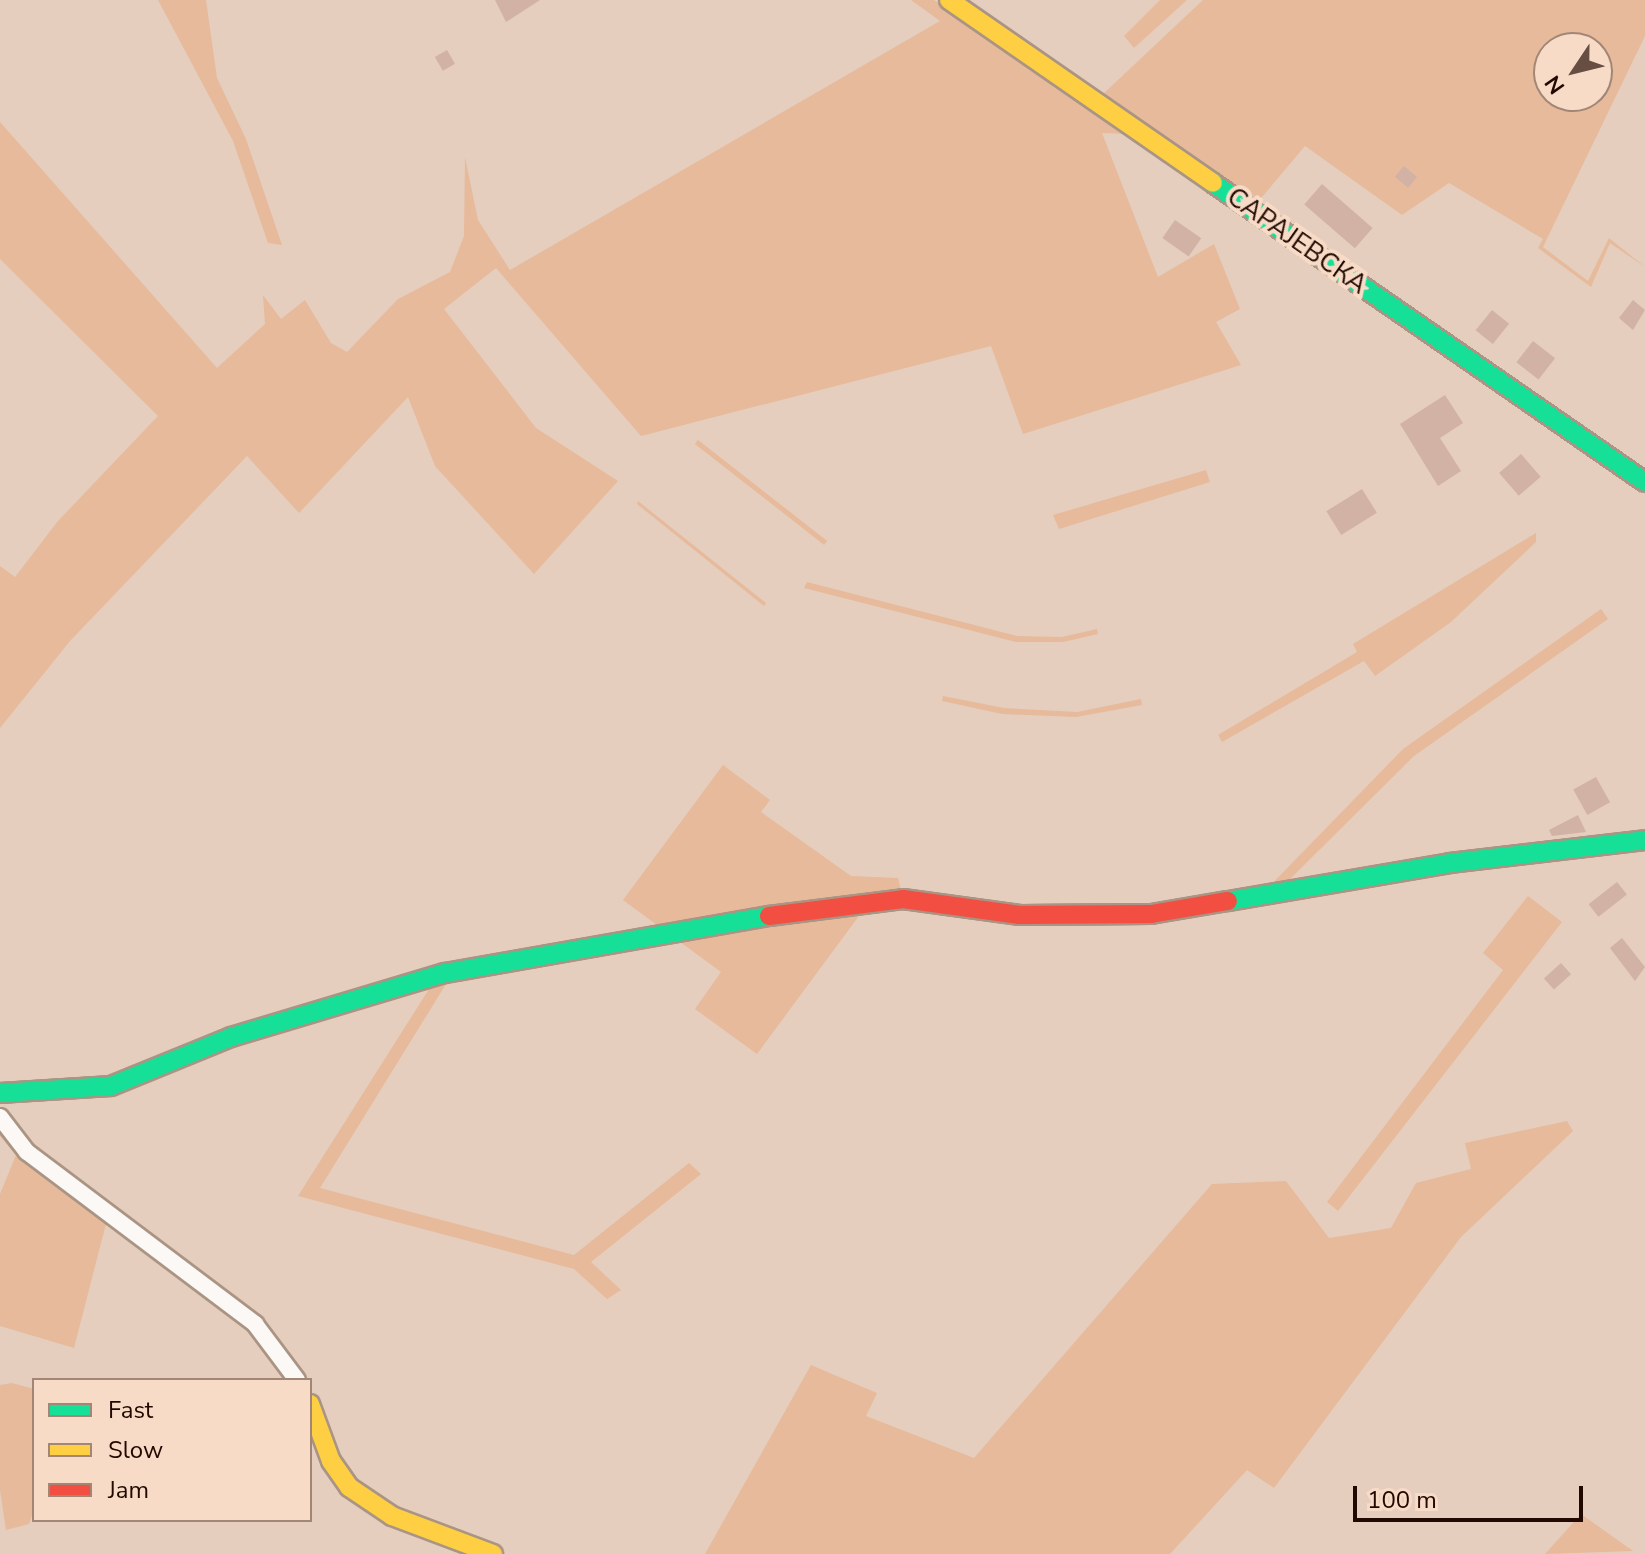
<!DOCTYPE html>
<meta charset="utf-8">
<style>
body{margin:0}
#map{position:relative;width:1645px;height:1554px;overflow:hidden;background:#e5cebe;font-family:"Nunito Sans",sans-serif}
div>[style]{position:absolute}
.green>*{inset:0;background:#e6ba9b;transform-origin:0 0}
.building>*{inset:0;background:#d1b2a5;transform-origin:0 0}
.roads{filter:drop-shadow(2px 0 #aa9483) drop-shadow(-2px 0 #aa9483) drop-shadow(0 2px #aa9483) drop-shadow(0 -2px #aa9483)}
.street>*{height:16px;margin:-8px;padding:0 8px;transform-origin:8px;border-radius:8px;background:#fbf8f5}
.fast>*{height:18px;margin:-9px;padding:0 9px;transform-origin:9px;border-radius:9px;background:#16e098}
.slow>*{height:18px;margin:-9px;padding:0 9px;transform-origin:9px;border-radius:9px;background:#ffcf43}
.jam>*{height:18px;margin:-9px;padding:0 9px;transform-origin:9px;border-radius:9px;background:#f24e42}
span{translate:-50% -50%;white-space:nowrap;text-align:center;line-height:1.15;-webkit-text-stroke:8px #f8dbc7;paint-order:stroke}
.street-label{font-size:26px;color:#210900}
.legend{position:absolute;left:32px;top:1378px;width:280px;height:144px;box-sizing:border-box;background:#f8dbc7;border:2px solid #a28777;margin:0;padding:10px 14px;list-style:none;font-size:24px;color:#210900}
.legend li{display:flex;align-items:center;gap:16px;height:40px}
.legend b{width:40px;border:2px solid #a28777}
.north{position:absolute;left:1533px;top:32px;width:80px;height:80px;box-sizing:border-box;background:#f8dbc7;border:2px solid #a28777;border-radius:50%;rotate:235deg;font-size:22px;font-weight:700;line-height:32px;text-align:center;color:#210900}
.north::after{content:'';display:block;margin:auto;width:28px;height:36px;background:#664e42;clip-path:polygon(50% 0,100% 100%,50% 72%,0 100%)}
.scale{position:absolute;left:1353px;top:1486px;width:230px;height:36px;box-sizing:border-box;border:4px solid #210900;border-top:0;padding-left:10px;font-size:24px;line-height:28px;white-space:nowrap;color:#210900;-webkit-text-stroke:6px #f8dbc7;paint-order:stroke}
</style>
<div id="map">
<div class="green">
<div style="clip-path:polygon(158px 0,206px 0,217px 78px,246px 139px,282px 245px,268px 243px,233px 141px)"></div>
<div style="clip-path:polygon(911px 0,934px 0,1130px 134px,1102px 133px,1158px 277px,1214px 244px,1240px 309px,1216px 322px,1241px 365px,1023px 434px,991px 346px,641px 436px,496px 268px,444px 309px,536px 428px,618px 481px,534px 574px,435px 466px,408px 397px,299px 513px,247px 456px,70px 641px,0 728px,0 566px,15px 577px,58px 521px,158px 416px,0 259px,0 122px,217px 368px,265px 324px,263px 295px,281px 319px,305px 300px,331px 343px,347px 352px,398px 299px,450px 272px,464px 236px,465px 157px,478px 220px,510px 270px,940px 21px)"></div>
<div style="clip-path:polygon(1160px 0,1187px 0,1134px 48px,1124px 36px)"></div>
<div style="clip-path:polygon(evenodd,1203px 0,1645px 0,1645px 36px,1543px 247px,1588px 281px,1609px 238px,1645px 267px,1610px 243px,1591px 287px,1538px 248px,1543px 239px,1449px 183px,1402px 215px,1305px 146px,1257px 203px,1102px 95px,1203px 0,1549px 48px,1597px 48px,1597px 96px,1549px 96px,1549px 48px)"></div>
<div style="left:698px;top:440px;width:164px;height:5px;rotate:38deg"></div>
<div style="clip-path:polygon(1206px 470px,1210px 482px,1059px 529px,1053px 515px)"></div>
<div style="clip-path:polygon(638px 501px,766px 603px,764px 606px,637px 504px)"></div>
<div style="clip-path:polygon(1536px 533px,1536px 542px,1451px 622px,1375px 676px,1364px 661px,1222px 742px,1218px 735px,1357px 652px,1353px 644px)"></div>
<div style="clip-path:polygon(807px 582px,1017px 636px,1062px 637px,1097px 629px,1098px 634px,1063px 642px,1016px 642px,804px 588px)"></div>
<div style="clip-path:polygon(1601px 609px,1608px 619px,1414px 756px,1283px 886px,1265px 891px,1403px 749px)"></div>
<div style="clip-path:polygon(943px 696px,1004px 708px,1077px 712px,1141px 699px,1142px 705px,1076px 717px,1002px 714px,942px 701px)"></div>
<div style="clip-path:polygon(723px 765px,770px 800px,761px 812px,851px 876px,898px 878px,904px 902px,867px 905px,757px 1054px,695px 1009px,721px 972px,623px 900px)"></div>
<div style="clip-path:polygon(1528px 896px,1562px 922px,1338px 1211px,1327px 1202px,1503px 970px,1483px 953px)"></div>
<div style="clip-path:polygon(451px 976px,320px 1188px,574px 1255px,689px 1163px,701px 1174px,591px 1262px,621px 1290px,607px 1299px,574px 1269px,298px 1196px,436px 978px)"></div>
<div style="clip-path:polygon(0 1121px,108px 1216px,74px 1348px,0 1326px,0 1194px,16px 1155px,0 1136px)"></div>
<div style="clip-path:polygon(1567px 1121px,1573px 1131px,1461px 1237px,1274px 1488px,1247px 1470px,1170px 1554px,705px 1554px,811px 1365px,877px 1393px,866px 1416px,974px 1458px,1212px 1184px,1286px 1181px,1329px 1238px,1391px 1228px,1416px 1183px,1471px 1169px,1465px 1143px)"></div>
<div style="clip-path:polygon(12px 1383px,34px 1389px,34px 1509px,29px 1524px,6px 1530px,0 1490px,0 1385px)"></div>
<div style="clip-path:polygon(1581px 1514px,1633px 1551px,1545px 1554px)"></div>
</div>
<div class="building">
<div style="clip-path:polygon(495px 0,540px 0,506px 22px)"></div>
<div style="left:447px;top:50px;width:16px;height:14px;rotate:60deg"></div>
<div style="left:1404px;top:166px;width:17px;height:14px;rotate:40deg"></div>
<div style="left:1322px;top:184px;width:67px;height:27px;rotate:41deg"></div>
<div style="left:1175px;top:220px;width:32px;height:22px;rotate:35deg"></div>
<div style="clip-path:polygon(1633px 300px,1645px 310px,1633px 330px,1619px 318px)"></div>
<div style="left:1492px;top:310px;width:22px;height:26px;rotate:39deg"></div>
<div style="left:1533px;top:341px;width:28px;height:27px;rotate:38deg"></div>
<div style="clip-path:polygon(1445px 395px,1463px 423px,1440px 438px,1461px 471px,1438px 486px,1400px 424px)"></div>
<div style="left:1521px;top:454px;width:30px;height:29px;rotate:49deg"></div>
<div style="left:1362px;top:489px;width:28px;height:42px;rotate:58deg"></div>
<div style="left:1596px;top:777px;width:29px;height:26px;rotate:61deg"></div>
<div style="clip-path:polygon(1578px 815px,1586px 832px,1552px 836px,1549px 830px)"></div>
<div style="left:1617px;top:882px;width:16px;height:36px;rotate:52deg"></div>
<div style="clip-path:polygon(1622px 938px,1645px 967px,1635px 981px,1610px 948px)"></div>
<div style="left:1561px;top:963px;width:15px;height:23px;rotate:48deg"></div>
</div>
<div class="roads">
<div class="street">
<div style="left:0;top:1117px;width:44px;rotate:52.4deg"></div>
<div style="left:27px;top:1152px;width:286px;rotate:37deg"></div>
<div style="left:255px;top:1324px;width:70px;rotate:53.1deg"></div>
</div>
<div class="fast">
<div style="left:1213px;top:183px;width:525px;rotate:34.69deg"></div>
<div style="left:1228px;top:901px;width:225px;rotate:-9.7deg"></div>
<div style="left:1450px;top:863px;width:196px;rotate:-6.7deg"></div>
<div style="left:0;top:1093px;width:111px;rotate:-3.6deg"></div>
<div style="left:111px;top:1086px;width:130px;rotate:-22.2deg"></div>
<div style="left:231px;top:1037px;width:223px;rotate:-16.7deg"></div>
<div style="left:445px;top:973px;width:329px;rotate:-10deg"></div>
</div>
<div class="slow">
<div style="left:949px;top:0;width:321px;rotate:34.7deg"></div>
<div style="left:310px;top:1404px;width:61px;rotate:69.8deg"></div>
<div style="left:331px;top:1461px;width:32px;rotate:55deg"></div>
<div style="left:349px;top:1487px;width:52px;rotate:34deg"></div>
<div style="left:392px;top:1516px;width:108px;rotate:20.6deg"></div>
</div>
<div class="jam">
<div style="left:769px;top:916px;width:135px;rotate:-7.2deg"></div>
<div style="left:903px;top:899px;width:118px;rotate:7.8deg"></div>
<div style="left:1020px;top:915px;width:131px;rotate:-0.4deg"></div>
<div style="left:1151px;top:914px;width:78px;rotate:-9.6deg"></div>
</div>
</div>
<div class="street-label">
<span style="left:1297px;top:241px;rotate:35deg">САРАЈЕВСКА</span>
</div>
<ul class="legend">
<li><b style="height:10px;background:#16e098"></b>Fast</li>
<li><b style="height:10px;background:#ffcf43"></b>Slow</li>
<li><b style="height:10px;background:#f24e42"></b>Jam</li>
</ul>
<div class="north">N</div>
<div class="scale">100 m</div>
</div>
